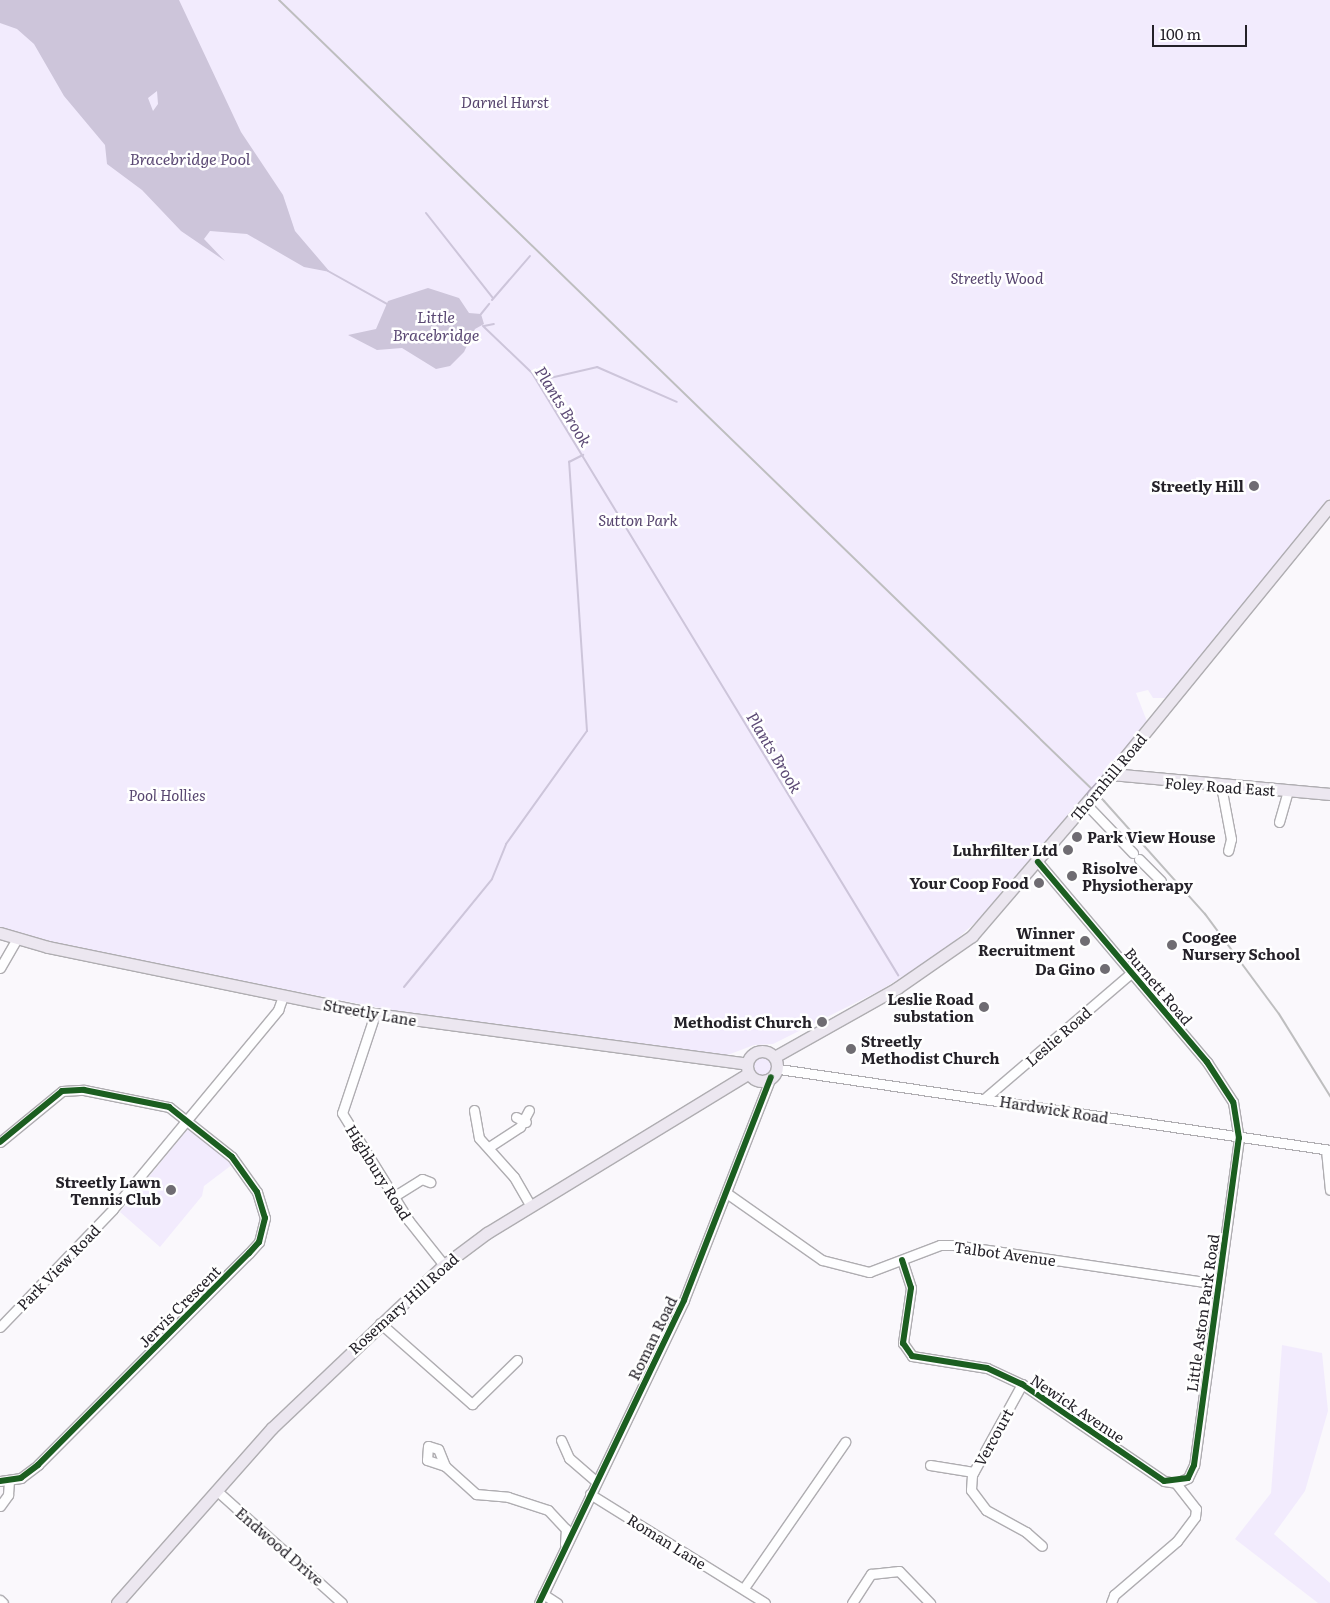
<!DOCTYPE html>
<style>
body{margin:0}
#map{position:relative;width:1330px;height:1603px;overflow:hidden;background:#faf8fc;font-family:Literata,serif}
div>[style]{position:absolute}
.green>*{inset:0;background:#f2ebfd}
.round{border-radius:50%}
.water>*{inset:0;background:#cdc5da}
.stream>*{height:2px;margin:-1px;padding:0 1px;transform-origin:1px;border-radius:1px;background:#cdc5da}
.roads{filter:drop-shadow(1px 0 #afadb1) drop-shadow(-1px 0 #afadb1) drop-shadow(0 1px #afadb1) drop-shadow(0 -1px #afadb1)}
.minor>*{height:9px;margin:-4.5px;padding:0 4.5px;transform-origin:4.5px;border-radius:4.5px;background:#fefeff}
.major>*{height:11px;margin:-5.5px;padding:0 5.5px;transform-origin:5.5px;border-radius:5.5px;background:#ece7f0}
.major>.ring{margin:-5.5px;padding:0;box-sizing:content-box;background:none;border:11px solid #ece7f0;border-radius:50%}
.rail>*{height:2px;margin:-1px;padding:0 1px;transform-origin:1px;border-radius:1px;background:#bebebf}
.bridges{filter:drop-shadow(1px 0 #b1a9ba) drop-shadow(-1px 0 #b1a9ba) drop-shadow(0 1px #b1a9ba) drop-shadow(0 -1px #b1a9ba)}
.major-bridge>*{height:11px;margin:-5.5px;padding:0 5.5px;transform-origin:5.5px;border-radius:5.5px;background:#ece7f0}
.cycleway>*{height:6px;margin:-3px;padding:0 3px;transform-origin:3px;border-radius:3px;background:#1b5e20}
.dots>*{width:14px;height:14px;translate:-50% -50%;box-sizing:border-box;border:2px solid #fff;border-radius:50%}
span{translate:-50% -50%;white-space:nowrap;text-align:center;line-height:1.15;-webkit-text-stroke:5px #fff;paint-order:stroke}
.park-label{font-size:15px;color:#57456f;font-style:italic}
.poi-label{font-size:15px;color:#242128;font-weight:700}
.right{translate:-100% -50%;text-align:right}
.left{translate:0 -50%;text-align:left}
.street-label{font-size:15px;color:#242128}
.water-label{font-size:16px;color:#5b4974;font-style:italic}
.scale{position:absolute;left:1152px;top:25px;width:95px;height:22px;box-sizing:border-box;border:2px solid #242128;border-top:0;padding-left:6px;font-size:15px;line-height:18px;white-space:nowrap;color:#242128;-webkit-text-stroke:4px #fff;paint-order:stroke}
</style>
<div id="map">
<div class="green">
<div style="clip-path:polygon(0 0,1330px 0,1330px 498px,1170px 698px,1153px 698px,1148px 690px,1136px 693px,1148px 724px,988px 911px,939px 955px,879px 991px,773px 1044px,754px 1045px,725px 1056px,478px 1027px,48px 943px,0 927px)"></div>
<div class="round" style="left:751px;top:1055px;width:22px;height:22px"></div>
<div style="clip-path:polygon(188px 1129px,233px 1164px,204px 1186px,202px 1196px,160px 1247px,120px 1212px)"></div>
<div style="clip-path:polygon(1282px 1345px,1322px 1353px,1328px 1411px,1305px 1491px,1274px 1534px,1330px 1583px,1330px 1603px,1318px 1603px,1235px 1539px,1271px 1493px)"></div>
</div>
<div class="water">
<div style="clip-path:polygon(evenodd,0 0,179px 0,241px 132px,283px 195px,295px 231px,330px 272px,304px 267px,247px 234px,210px 231px,204px 239px,225px 261px,181px 231px,142px 190px,107px 164px,105px 145px,64px 96px,34px 44px,17px 29px,0 23px,0 0,157px 91px,158px 104px,153px 111px,148px 98px,157px 91px)"></div>
<div style="clip-path:polygon(428px 288px,459px 298px,469px 313px,481px 314px,484px 324px,475px 329px,464px 352px,450px 366px,436px 369px,402px 348px,377px 350px,348px 335px,376px 329px,388px 301px)"></div>
</div>
<div class="stream">
<div style="left:426px;top:213px;width:108px;rotate:51.8deg"></div>
<div style="left:328px;top:271px;width:68px;rotate:29.2deg"></div>
<div style="left:492px;top:300px;width:58px;rotate:-49.2deg"></div>
<div style="left:481px;top:314px;width:13px;rotate:-51deg"></div>
<div style="left:483px;top:326px;width:68px;rotate:43.8deg"></div>
<div style="left:532px;top:373px;width:705px;rotate:58.7deg"></div>
<div style="left:484px;top:326px;width:10px;rotate:-11deg"></div>
<div style="left:537px;top:381px;width:62px;rotate:-13.1deg"></div>
<div style="left:597px;top:367px;width:87px;rotate:23.6deg"></div>
<div style="left:404px;top:987px;width:139px;rotate:-50.8deg"></div>
<div style="left:492px;top:879px;width:38px;rotate:-68deg"></div>
<div style="left:506px;top:844px;width:139px;rotate:-54.4deg"></div>
<div style="left:587px;top:731px;width:270px;rotate:-93.8deg"></div>
<div style="left:569px;top:462px;width:16px;rotate:-27deg"></div>
</div>
<div class="roads">
<div class="minor">
<div style="left:1221px;top:786px;width:54px;rotate:79.3deg"></div>
<div style="left:1231px;top:839px;width:12px;rotate:104deg"></div>
<div style="left:1086px;top:804px;width:68px;rotate:46.2deg"></div>
<div style="left:1279px;top:822px;width:32px;rotate:-74deg"></div>
<div style="left:1139px;top:859px;width:31px;rotate:45deg"></div>
<div style="left:1038px;top:862px;width:262px;rotate:49.8deg"></div>
<div style="left:1207px;top:1062px;width:48px;rotate:57deg"></div>
<div style="left:1233px;top:1102px;width:36px;rotate:81deg"></div>
<div style="left:1239px;top:1138px;width:330px;rotate:97.8deg"></div>
<div style="left:1194px;top:1465px;width:14px;rotate:115deg"></div>
<div style="left:1188px;top:1478px;width:13px;rotate:157deg"></div>
<div style="left:0;top:968px;width:34px;rotate:-60deg"></div>
<div style="left:375px;top:1014px;width:104px;rotate:108.4deg"></div>
<div style="left:342px;top:1113px;width:127px;rotate:58.2deg"></div>
<div style="left:409px;top:1221px;width:56px;rotate:51.5deg"></div>
<div style="left:779px;top:1069px;width:557px;rotate:8.36deg"></div>
<div style="left:984px;top:1099px;width:194px;rotate:-40.6deg"></div>
<div style="left:474px;top:1110px;width:28px;rotate:80deg"></div>
<div style="left:479px;top:1138px;width:52px;rotate:48.1deg"></div>
<div style="left:514px;top:1177px;width:34px;rotate:60deg"></div>
<div style="left:516px;top:1117px;width:11px;rotate:27deg"></div>
<div style="left:0;top:1142px;width:80px;rotate:-39.4deg"></div>
<div style="left:62px;top:1091px;width:22px;rotate:-3deg"></div>
<div style="left:84px;top:1090px;width:87px;rotate:11.3deg"></div>
<div style="left:169px;top:1107px;width:80px;rotate:38.4deg"></div>
<div style="left:232px;top:1157px;width:43px;rotate:54.5deg"></div>
<div style="left:257px;top:1192px;width:27px;rotate:73deg"></div>
<div style="left:265px;top:1218px;width:25px;rotate:104deg"></div>
<div style="left:259px;top:1242px;width:15px;rotate:132deg"></div>
<div style="left:249px;top:1253px;width:299px;rotate:134.9deg"></div>
<div style="left:38px;top:1465px;width:21px;rotate:143deg"></div>
<div style="left:21px;top:1478px;width:21px;rotate:172deg"></div>
<div style="left:489px;top:1147px;width:37px;rotate:-33deg"></div>
<div style="left:520px;top:1127px;width:19px;rotate:-62deg"></div>
<div style="left:1326px;top:1150px;width:40px;rotate:84.3deg"></div>
<div style="left:728px;top:1194px;width:115px;rotate:35.1deg"></div>
<div style="left:822px;top:1260px;width:49px;rotate:14.3deg"></div>
<div style="left:869px;top:1272px;width:76px;rotate:-20.8deg"></div>
<div style="left:940px;top:1245px;width:14px"></div>
<div style="left:954px;top:1245px;width:267px;rotate:8.4deg"></div>
<div style="left:393px;top:1197px;width:34px;rotate:-32deg"></div>
<div style="left:422px;top:1179px;width:9px;rotate:21deg"></div>
<div style="left:902px;top:1260px;width:29px;rotate:72deg"></div>
<div style="left:911px;top:1288px;width:56px;rotate:98.3deg"></div>
<div style="left:903px;top:1343px;width:16px;rotate:55deg"></div>
<div style="left:912px;top:1356px;width:76px;rotate:9.1deg"></div>
<div style="left:987px;top:1368px;width:38px;rotate:25deg"></div>
<div style="left:1022px;top:1384px;width:172px;rotate:34.3deg"></div>
<div style="left:1164px;top:1481px;width:12px;rotate:9deg"></div>
<div style="left:380px;top:1323px;width:123px;rotate:41.4deg"></div>
<div style="left:472px;top:1404px;width:63px;rotate:-44.4deg"></div>
<div style="left:0;top:1327px;width:163px;rotate:-46.2deg"></div>
<div style="left:113px;top:1209px;width:259px;rotate:-50.3deg"></div>
<div style="left:278px;top:1010px;width:15px;rotate:-70deg"></div>
<div style="left:1022px;top:1384px;width:104px;rotate:118.8deg"></div>
<div style="left:972px;top:1475px;width:15px;rotate:94deg"></div>
<div style="left:971px;top:1490px;width:25px;rotate:53deg"></div>
<div style="left:986px;top:1510px;width:46px;rotate:28.8deg"></div>
<div style="left:1026px;top:1532px;width:21px;rotate:41deg"></div>
<div style="left:561px;top:1440px;width:20px;rotate:66deg"></div>
<div style="left:569px;top:1458px;width:35px;rotate:41deg"></div>
<div style="left:930px;top:1465px;width:44px;rotate:9.2deg"></div>
<div style="left:445px;top:1466px;width:18px;rotate:-112deg"></div>
<div style="left:438px;top:1449px;width:10px;rotate:-163deg"></div>
<div style="left:428px;top:1446px;width:14px;rotate:94deg"></div>
<div style="left:427px;top:1460px;width:19px;rotate:18deg"></div>
<div style="left:445px;top:1466px;width:42px;rotate:42.1deg"></div>
<div style="left:476px;top:1494px;width:32px;rotate:5deg"></div>
<div style="left:508px;top:1497px;width:42px;rotate:18deg"></div>
<div style="left:548px;top:1510px;width:26px;rotate:47deg"></div>
<div style="left:566px;top:1529px;width:15px;rotate:94deg"></div>
<div style="left:216px;top:1490px;width:169px;rotate:41.9deg"></div>
<div style="left:590px;top:1494px;width:206px;rotate:31.9deg"></div>
<div style="left:0;top:1506px;width:14px;rotate:-54deg"></div>
<div style="left:8px;top:1495px;width:14px;rotate:-86deg"></div>
<div style="left:744px;top:1588px;width:178px;rotate:-55.3deg"></div>
<div style="left:543px;top:1594px;width:17px;rotate:33deg"></div>
<div style="left:0;top:1600px;width:4px;rotate:45deg"></div>
<div style="left:539px;top:1603px;width:336px;rotate:-64.4deg"></div>
<div style="left:684px;top:1300px;width:239px;rotate:-68.7deg"></div>
<div style="left:852px;top:1603px;width:35px;rotate:-57deg"></div>
<div style="left:871px;top:1574px;width:28px;rotate:-6deg"></div>
<div style="left:899px;top:1571px;width:45px;rotate:45.9deg"></div>
<div style="left:1111px;top:1603px;width:9px;rotate:-69deg"></div>
<div style="left:1114px;top:1595px;width:83px;rotate:-40.6deg"></div>
<div style="left:1177px;top:1541px;width:30px;rotate:-53deg"></div>
<div style="left:1195px;top:1517px;width:8px;rotate:-83deg"></div>
<div style="left:1196px;top:1509px;width:33px;rotate:-128deg"></div>
</div>
<div class="major">
<div style="left:1111px;top:774px;width:220px;rotate:5.2deg"></div>
<div style="left:1103px;top:784px;width:359px;rotate:-50.8deg"></div>
<div style="left:0;top:933px;width:50px;rotate:16.3deg"></div>
<div style="left:48px;top:947px;width:334px;rotate:11.6deg"></div>
<div style="left:375px;top:1014px;width:372px;rotate:7.6deg"></div>
<div class="ring" style="left:747px;top:1051px;width:19px;height:19px"></div>
<div style="left:776px;top:1056px;width:139px;rotate:-29.3deg"></div>
<div style="left:897px;top:988px;width:91px;rotate:-34.7deg"></div>
<div style="left:972px;top:936px;width:186px;rotate:-49.4deg"></div>
<div style="left:117px;top:1603px;width:234px;rotate:-48.5deg"></div>
<div style="left:272px;top:1428px;width:237px;rotate:-43.5deg"></div>
<div style="left:444px;top:1265px;width:54px;rotate:-36.7deg"></div>
<div style="left:487px;top:1233px;width:305px;rotate:-31.4deg"></div>
</div>
</div>
<div class="rail">
<div style="left:279px;top:0;width:1150px;rotate:44.15deg"></div>
<div style="left:1104px;top:801px;width:152px;rotate:48.2deg"></div>
<div style="left:1205px;top:914px;width:124px;rotate:53.5deg"></div>
<div style="left:1279px;top:1014px;width:97px;rotate:58.1deg"></div>
</div>
<div class="bridges">
<div class="major-bridge">
<div style="left:1093px;top:795px;width:15px;rotate:-48deg"></div>
</div>
</div>
<div class="cycleway">
<div style="left:0;top:1142px;width:80px;rotate:-39.4deg"></div>
<div style="left:62px;top:1091px;width:22px;rotate:-3deg"></div>
<div style="left:84px;top:1090px;width:87px;rotate:11.3deg"></div>
<div style="left:169px;top:1107px;width:80px;rotate:38.4deg"></div>
<div style="left:232px;top:1157px;width:43px;rotate:54.5deg"></div>
<div style="left:257px;top:1192px;width:27px;rotate:73deg"></div>
<div style="left:265px;top:1218px;width:25px;rotate:104deg"></div>
<div style="left:259px;top:1242px;width:15px;rotate:132deg"></div>
<div style="left:249px;top:1253px;width:299px;rotate:134.9deg"></div>
<div style="left:38px;top:1465px;width:21px;rotate:143deg"></div>
<div style="left:21px;top:1478px;width:21px;rotate:172deg"></div>
<div style="left:902px;top:1260px;width:29px;rotate:72deg"></div>
<div style="left:911px;top:1288px;width:56px;rotate:98.3deg"></div>
<div style="left:903px;top:1343px;width:16px;rotate:55deg"></div>
<div style="left:912px;top:1356px;width:76px;rotate:9.1deg"></div>
<div style="left:987px;top:1368px;width:38px;rotate:25deg"></div>
<div style="left:1022px;top:1384px;width:172px;rotate:34.3deg"></div>
<div style="left:1164px;top:1481px;width:24px;rotate:-7deg"></div>
<div style="left:1188px;top:1478px;width:14px;rotate:-65deg"></div>
<div style="left:1194px;top:1465px;width:330px;rotate:-82.2deg"></div>
<div style="left:1239px;top:1138px;width:36px;rotate:-99deg"></div>
<div style="left:1233px;top:1102px;width:48px;rotate:-123deg"></div>
<div style="left:1207px;top:1062px;width:262px;rotate:-130.2deg"></div>
<div style="left:539px;top:1603px;width:336px;rotate:-64.4deg"></div>
<div style="left:684px;top:1300px;width:239px;rotate:-68.7deg"></div>
</div>
<div class="dots">
<div style="left:1254px;top:486px;background:#6f6c72"></div>
<div style="left:1077px;top:837px;background:#6f6c72"></div>
<div style="left:1068px;top:850px;background:#6f6c72"></div>
<div style="left:1072px;top:876px;background:#6f6c72"></div>
<div style="left:1039px;top:883px;background:#6f6c72"></div>
<div style="left:1085px;top:941px;background:#6f6c72"></div>
<div style="left:1172px;top:945px;background:#6f6c72"></div>
<div style="left:1105px;top:969px;background:#6f6c72"></div>
<div style="left:984px;top:1007px;background:#6f6c72"></div>
<div style="left:822px;top:1022px;background:#6f6c72"></div>
<div style="left:851px;top:1049px;background:#6f6c72"></div>
<div style="left:171px;top:1190px;background:#6f6c72"></div>
</div>
<div class="park-label">
<span style="left:505px;top:102px">Darnel Hurst</span>
<span style="left:997px;top:278px">Streetly Wood</span>
<span style="left:638px;top:520px">Sutton Park</span>
<span style="left:167px;top:795px">Pool Hollies</span>
</div>
<div class="poi-label">
<span class="right" style="left:1244px;top:486px">Streetly Hill</span>
<span class="left" style="left:1087px;top:837px">Park View House</span>
<span class="right" style="left:1058px;top:850px">Luhrfilter Ltd</span>
<span class="left" style="left:1082px;top:876px">Risolve<br>Physiotherapy</span>
<span class="right" style="left:1029px;top:883px">Your Coop Food</span>
<span class="right" style="left:1075px;top:941px">Winner<br>Recruitment</span>
<span class="left" style="left:1182px;top:945px">Coogee<br>Nursery School</span>
<span class="right" style="left:1095px;top:969px">Da Gino</span>
<span class="right" style="left:974px;top:1007px">Leslie Road<br>substation</span>
<span class="right" style="left:812px;top:1022px">Methodist Church</span>
<span class="left" style="left:861px;top:1049px">Streetly<br>Methodist Church</span>
<span class="right" style="left:161px;top:1190px">Streetly Lawn<br>Tennis Club</span>
</div>
<div class="street-label">
<span style="left:1108px;top:777px;rotate:-50deg">Thornhill Road</span>
<span style="left:1220px;top:786px;rotate:4deg">Foley Road East</span>
<span style="left:1159px;top:986px;rotate:50deg">Burnett Road</span>
<span style="left:370px;top:1012px;rotate:10deg">Streetly Lane</span>
<span style="left:1058px;top:1036px;rotate:-41deg">Leslie Road</span>
<span style="left:1054px;top:1109px;rotate:9deg">Hardwick Road</span>
<span style="left:379px;top:1172px;rotate:58deg">Highbury Road</span>
<span style="left:1005px;top:1253px;rotate:8deg">Talbot Avenue</span>
<span style="left:58px;top:1267px;rotate:-46deg">Park View Road</span>
<span style="left:403px;top:1303px;rotate:-42deg">Rosemary Hill Road</span>
<span style="left:179px;top:1306px;rotate:-45deg">Jervis Crescent</span>
<span style="left:1202px;top:1313px;rotate:-82deg">Little Aston Park Road</span>
<span style="left:652px;top:1338px;rotate:-64deg">Roman Road</span>
<span style="left:1078px;top:1408px;rotate:34deg">Newick Avenue</span>
<span style="left:993px;top:1437px;rotate:-61deg">Vercourt</span>
<span style="left:667px;top:1541px;rotate:32deg">Roman Lane</span>
<span style="left:280px;top:1546px;rotate:41deg">Endwood Drive</span>
</div>
<div class="water-label">
<span style="left:190px;top:158px">Bracebridge Pool</span>
<span style="left:436px;top:325px">Little<br>Bracebridge</span>
<span style="left:564px;top:406px;rotate:58deg">Plants Brook</span>
<span style="left:775px;top:752px;rotate:59deg">Plants Brook</span>
</div>
<div class="scale">100 m</div>
</div>
